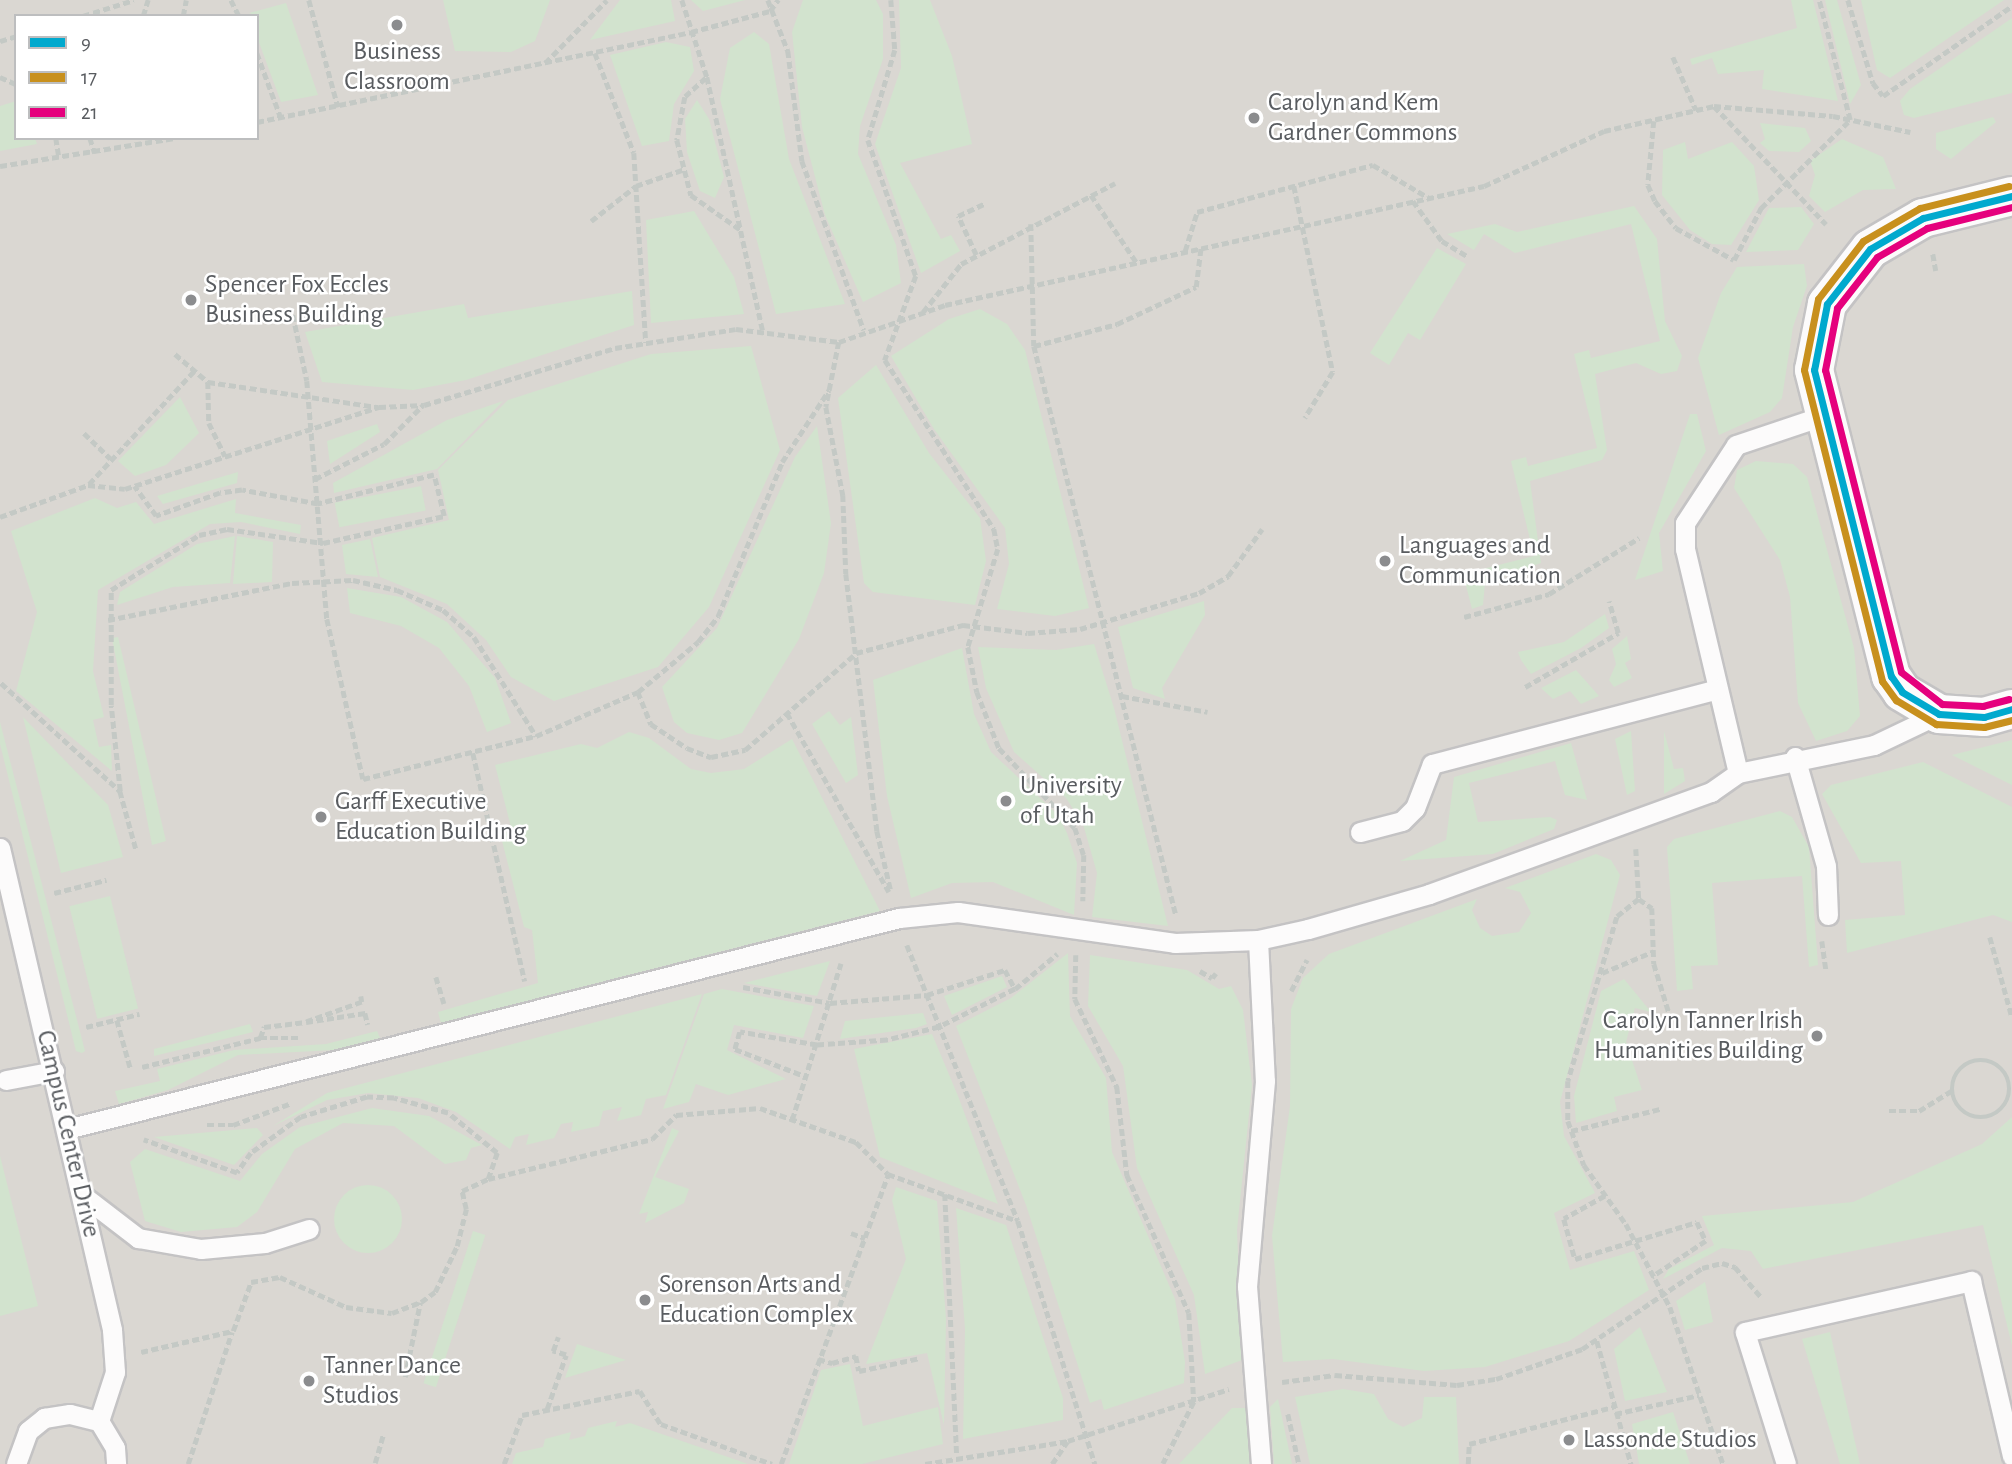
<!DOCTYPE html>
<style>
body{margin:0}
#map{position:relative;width:2012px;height:1464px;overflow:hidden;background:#e8e6e3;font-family:"Alegreya Sans",sans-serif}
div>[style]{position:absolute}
.education>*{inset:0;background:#dad7d2}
.green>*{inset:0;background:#d2e3ce;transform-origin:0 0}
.round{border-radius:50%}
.path>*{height:4.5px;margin-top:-2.25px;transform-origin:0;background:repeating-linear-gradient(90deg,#c4c9c5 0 7px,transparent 0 10.5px)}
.path>.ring{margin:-2.25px;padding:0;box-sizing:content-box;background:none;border:4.5px solid #c4c9c5;border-radius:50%}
.roads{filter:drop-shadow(2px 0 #c4c3c4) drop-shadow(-2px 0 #c4c3c4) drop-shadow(0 2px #c4c3c4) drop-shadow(0 -2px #c4c3c4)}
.service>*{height:19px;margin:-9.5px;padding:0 9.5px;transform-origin:9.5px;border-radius:9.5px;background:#fcfbfb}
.tertiary>*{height:38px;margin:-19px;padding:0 19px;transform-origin:19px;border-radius:19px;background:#fcfbfb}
.bus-1>*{height:7px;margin:-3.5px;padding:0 3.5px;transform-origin:3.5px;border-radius:3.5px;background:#00a9ce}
.bus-2>*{height:7px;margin:-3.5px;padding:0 3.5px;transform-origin:3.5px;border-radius:3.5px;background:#c8901d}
.bus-3>*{height:7px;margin:-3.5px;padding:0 3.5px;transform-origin:3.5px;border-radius:3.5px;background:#e5007d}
.dots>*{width:19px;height:19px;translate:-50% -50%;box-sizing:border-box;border:4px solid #fff;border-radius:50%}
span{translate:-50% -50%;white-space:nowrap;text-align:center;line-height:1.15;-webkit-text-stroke:5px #fff;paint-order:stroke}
.poi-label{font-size:26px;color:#595c60}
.left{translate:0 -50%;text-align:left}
.right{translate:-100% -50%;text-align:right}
.street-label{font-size:26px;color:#595c60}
.legend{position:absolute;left:14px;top:14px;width:245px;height:126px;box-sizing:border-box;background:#fff;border:2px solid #bdbebf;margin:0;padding:9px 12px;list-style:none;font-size:21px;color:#595c60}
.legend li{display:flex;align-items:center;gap:14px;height:35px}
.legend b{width:35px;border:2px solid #bdbebf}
</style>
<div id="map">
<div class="education">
<div style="clip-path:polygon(evenodd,0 0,2012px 0,2012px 1464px,0 1464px,0 0,16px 16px,257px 16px,257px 138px,16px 138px,16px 16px)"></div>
</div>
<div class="green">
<div style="clip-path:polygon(443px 0,550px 0,535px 41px,511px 52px,455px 51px)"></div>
<div style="clip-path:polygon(620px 0,671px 0,675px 21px,590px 40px)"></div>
<div style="clip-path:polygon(691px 0,745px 0,703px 11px)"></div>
<div style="clip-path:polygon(803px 0,876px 0,883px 14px,883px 59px,860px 126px,858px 154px,896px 245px,901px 283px,863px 302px,825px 215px,802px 127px,792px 32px)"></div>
<div style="clip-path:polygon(899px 0,930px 0,952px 56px,972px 144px,900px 163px,941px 239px,951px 235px,960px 251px,921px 273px,875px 144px,901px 68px)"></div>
<div style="clip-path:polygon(1791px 0,1813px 0,1838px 101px,1762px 89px,1764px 70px,1718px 74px,1712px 58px,1692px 65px,1690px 59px,1797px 28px)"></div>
<div style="clip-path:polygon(1825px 0,1837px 0,1861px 85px,1850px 104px)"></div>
<div style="clip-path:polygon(1861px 0,2004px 0,1890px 78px,1877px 70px)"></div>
<div style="clip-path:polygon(286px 3px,318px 95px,281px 102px,257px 37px,257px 16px,249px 13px)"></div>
<div style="clip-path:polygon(2012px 18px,2012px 93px,1914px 118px,1904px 115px,1900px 101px,1910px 89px)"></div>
<div style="clip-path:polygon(754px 32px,769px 44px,789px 159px,845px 304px,776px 314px,720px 99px,730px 48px)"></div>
<div style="clip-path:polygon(666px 42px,690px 47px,694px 71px,674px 104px,669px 141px,642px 146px,610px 55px)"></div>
<div style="clip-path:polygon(697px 100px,709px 119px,724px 177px,715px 198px,700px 191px,687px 152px,685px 119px)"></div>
<div style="clip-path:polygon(16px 101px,16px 138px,35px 138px,37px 144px,0 151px,0 106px)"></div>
<div style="clip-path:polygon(1993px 117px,1996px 122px,1951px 159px,1936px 149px,1936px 133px)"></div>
<div style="clip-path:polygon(1760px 123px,1805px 128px,1811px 141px,1799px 152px,1769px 151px,1760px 143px,1765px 139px)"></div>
<div style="clip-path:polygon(1842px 139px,1883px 157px,1896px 189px,1863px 190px,1825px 212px,1809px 196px,1815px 175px,1810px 161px)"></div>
<div style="clip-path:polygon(1685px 142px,1688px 159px,1732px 142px,1754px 166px,1759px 200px,1731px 245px,1712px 244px,1690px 230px,1662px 195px,1663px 150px)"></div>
<div style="clip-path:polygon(1634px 206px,1657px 239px,1665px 321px,1682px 356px,1677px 371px,1661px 374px,1636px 363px,1595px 374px,1607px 450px,1602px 460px,1530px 481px,1541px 563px,1485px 583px,1483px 605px,1472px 609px,1463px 574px,1534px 556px,1511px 461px,1526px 457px,1528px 466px,1597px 448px,1574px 354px,1589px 350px,1591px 358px,1660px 341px,1631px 224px,1515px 253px,1484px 234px,1474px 250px,1447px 234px,1495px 224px,1517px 232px)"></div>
<div style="clip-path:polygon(1801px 207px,1814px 224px,1798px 250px,1746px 252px,1769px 208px)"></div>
<div style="clip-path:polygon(694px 211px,734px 277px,744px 314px,651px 323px,646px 220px)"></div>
<div style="clip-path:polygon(1437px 248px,1466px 264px,1420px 340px,1408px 333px,1389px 365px,1370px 353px)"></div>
<div style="clip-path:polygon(1804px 264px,1807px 286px,1793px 327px,1782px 398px,1770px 412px,1719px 435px,1698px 358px,1721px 293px,1737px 267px)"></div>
<div style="clip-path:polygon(632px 291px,634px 325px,466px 380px,413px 390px,322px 382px,305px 332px,464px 304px,468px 318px)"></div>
<div style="clip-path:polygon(980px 309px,1007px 324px,1025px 350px,1089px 608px,1055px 616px,997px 609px,1009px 564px,1005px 528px,934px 429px,891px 356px,949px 319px)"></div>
<div style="clip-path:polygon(751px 346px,780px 450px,709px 607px,658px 667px,554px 701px,511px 677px,486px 640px,447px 604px,380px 577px,372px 538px,449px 520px,438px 470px,508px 400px,651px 354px)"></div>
<div style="clip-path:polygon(876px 365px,929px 453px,980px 518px,986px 561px,975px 605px,873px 592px,864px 583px,838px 398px)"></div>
<div style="clip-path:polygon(180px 397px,199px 433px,166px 465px,135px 476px,118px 461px)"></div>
<div style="clip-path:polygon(503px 401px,437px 469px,334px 493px,333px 483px,447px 420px)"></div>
<div style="clip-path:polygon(1690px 414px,1697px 414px,1706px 451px,1659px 533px,1663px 571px,1635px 580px)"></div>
<div style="clip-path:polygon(377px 424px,380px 432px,330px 464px,327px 441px)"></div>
<div style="clip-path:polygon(817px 426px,831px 523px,824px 573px,799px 639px,742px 733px,719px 740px,687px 733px,674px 722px,662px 687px,717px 628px,795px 457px)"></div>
<div style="clip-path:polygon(1756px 461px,1793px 464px,1807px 477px,1854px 648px,1860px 716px,1847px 731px,1816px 741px,1798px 703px,1790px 597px,1780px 560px,1734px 488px,1737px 470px)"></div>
<div style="clip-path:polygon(238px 472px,237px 483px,163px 504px,157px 496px)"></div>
<div style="left:421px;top:486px;width:25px;height:88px;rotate:79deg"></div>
<div style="clip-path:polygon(95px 498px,117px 508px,136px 502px,154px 524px,236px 499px,235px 513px,301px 525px,300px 534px,241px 522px,210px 524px,98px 590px,93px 671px,104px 717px,93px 720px,99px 747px,111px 745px,112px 771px,16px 691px,37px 612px,11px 531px)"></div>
<div style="clip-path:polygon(235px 536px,230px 583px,173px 587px,117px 605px,120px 592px,197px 544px)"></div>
<div style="clip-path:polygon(237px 536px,273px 542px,272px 582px,233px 584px)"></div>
<div style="clip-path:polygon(370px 539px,378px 577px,346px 574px,342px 545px)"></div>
<div style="clip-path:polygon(347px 588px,401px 597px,447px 622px,495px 678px,511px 723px,487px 732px,469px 686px,439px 648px,401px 626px,350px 613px)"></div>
<div style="clip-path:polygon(1204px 601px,1205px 615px,1162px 688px,1165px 699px,1133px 688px,1118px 627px)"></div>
<div style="clip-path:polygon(1605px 614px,1609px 628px,1581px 648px,1531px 674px,1521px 660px,1518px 652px,1564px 642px)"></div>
<div style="clip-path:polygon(1627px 636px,1631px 659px,1625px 663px,1632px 678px,1614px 687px,1609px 680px,1616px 664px,1612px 649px)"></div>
<div style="clip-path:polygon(118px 637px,166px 841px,152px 845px,112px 638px)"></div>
<div style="clip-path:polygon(1094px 644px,1114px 708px,1168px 926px,1092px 917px,1097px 873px,1083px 824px,1066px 798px,1014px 752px,986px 688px,978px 647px,1056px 650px)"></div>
<div style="clip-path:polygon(962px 648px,974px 714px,991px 752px,1057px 814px,1067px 833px,1077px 863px,1074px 915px,993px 882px,952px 883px,911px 898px,887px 796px,873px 680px)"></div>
<div style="clip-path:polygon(1576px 670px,1599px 696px,1581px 704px,1570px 691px,1553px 699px,1541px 688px)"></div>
<div style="clip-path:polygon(829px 711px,840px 725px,851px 717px,858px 775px,846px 783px,812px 724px)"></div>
<div style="clip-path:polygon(23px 717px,108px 805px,123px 857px,61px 873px)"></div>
<div style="clip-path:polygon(0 722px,85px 1051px,82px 1053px,76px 1051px,0 744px)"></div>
<div style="clip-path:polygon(1631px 731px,1635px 791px,1627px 795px,1615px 739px)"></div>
<div style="clip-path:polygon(1664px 731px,1674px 769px,1683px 768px,1685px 781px,1664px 794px)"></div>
<div style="clip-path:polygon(629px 732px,649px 738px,691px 769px,711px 773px,744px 769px,792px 739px,880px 911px,441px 1023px,438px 1012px,538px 983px,532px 930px,524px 927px,500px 833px,512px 831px,495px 765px,581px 744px,597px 748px)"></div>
<div style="clip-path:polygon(2012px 740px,2012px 785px,1952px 755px)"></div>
<div style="clip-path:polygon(1571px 743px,1587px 800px,1565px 795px,1555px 761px,1469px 783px,1478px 822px,1550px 817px,1557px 820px,1554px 829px,1493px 854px,1400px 861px,1446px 840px,1454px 777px)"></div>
<div style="clip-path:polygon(1923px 762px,2012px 807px,2012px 922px,1993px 915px,1847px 953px,1845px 920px,1905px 915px,1901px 861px,1861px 863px,1822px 794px,1831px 785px)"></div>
<div style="clip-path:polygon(1780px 811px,1792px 817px,1809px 847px,1818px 965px,1809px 967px,1802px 876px,1712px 883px,1718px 965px,1691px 966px,1693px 989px,1677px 991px,1667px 847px,1674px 839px)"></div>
<div style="clip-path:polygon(1596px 854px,1611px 860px,1620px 875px,1560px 1102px,1564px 1136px,1595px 1193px,1554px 1213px,1570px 1270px,1634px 1251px,1649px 1290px,1569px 1341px,1485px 1367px,1424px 1371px,1333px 1359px,1283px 1362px,1272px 1236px,1290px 1106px,1291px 1009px,1303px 978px,1329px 954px,1477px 899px,1472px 910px,1480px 928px,1492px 936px,1519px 932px,1531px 913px,1520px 892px,1505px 888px)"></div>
<div style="left:110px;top:896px;width:116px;height:42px;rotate:76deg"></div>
<div style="clip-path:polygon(1068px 953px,1070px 1016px,1106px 1078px,1112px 1152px,1175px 1299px,1185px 1362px,1184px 1383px,1104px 1410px,1101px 1399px,1090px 1403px,1026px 1205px,956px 1026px,1011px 998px)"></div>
<div style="clip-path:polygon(1090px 955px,1187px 970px,1219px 989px,1231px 986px,1243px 1010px,1252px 1085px,1237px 1230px,1242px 1360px,1205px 1374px,1194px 1295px,1137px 1168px,1123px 1066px,1088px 1006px)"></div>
<div style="clip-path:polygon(830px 961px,817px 996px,744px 983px,826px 962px)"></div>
<div style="clip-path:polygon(1002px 976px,1007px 987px,952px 1015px,944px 996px)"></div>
<div style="clip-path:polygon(1624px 979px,1651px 1012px,1635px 1008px,1626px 1042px,1642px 1090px,1614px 1097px,1617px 1111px,1576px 1123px,1574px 1096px,1601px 991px)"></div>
<div style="clip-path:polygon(722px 989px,814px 1006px,803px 1038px,734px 1025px,727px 1050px,786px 1079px,728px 1095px,696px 1084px,689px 1102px,663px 1109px,704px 994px)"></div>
<div style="clip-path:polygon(702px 994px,666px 1095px,646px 1099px,641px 1115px,617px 1121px,622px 1107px,603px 1111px,599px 1126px,571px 1132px,573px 1122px,561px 1124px,554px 1138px,526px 1145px,529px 1134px,515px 1137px,510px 1149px,456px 1112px,418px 1098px,368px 1093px,327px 1100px,273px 1126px,327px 1093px)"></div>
<div style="clip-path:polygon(923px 1013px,927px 1024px,916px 1028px,840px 1039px,845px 1021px)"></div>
<div style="clip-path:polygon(250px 1024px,253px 1032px,154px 1056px,154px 1049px)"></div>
<div style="clip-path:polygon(377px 1031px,380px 1038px,334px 1050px,238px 1055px,168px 1090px,119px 1104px,115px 1091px,160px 1081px,157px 1069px,234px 1050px,326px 1044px)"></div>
<div style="clip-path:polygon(932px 1034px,958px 1096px,998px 1204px,880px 1157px,854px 1049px)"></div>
<div style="clip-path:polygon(372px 1108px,429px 1116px,482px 1145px,471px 1148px,466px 1160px,445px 1164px,394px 1126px,343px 1123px,295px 1149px,257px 1212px,237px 1227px,181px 1232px,145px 1221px,130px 1162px,145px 1149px,240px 1181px,262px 1154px,300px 1127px)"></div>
<div style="clip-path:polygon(2012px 1117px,2012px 1346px,1983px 1225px,1763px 1269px,1751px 1251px,1722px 1248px,1663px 1279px,1669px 1269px,1714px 1245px,1702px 1216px,1853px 1202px,1982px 1144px)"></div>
<div style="clip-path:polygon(257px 1128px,263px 1135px,234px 1165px,154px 1137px)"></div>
<div style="clip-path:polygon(672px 1128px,679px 1131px,655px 1177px,689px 1189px,684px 1203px,645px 1223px,648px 1212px,639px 1214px)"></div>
<div style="clip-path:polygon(0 1156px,38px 1306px,0 1316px)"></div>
<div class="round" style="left:334px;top:1185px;width:68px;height:68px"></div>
<div style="clip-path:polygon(896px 1187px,937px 1201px,946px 1319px,944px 1425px,927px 1353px,866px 1364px,906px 1259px,892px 1200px)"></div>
<div style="clip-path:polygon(956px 1208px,1006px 1225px,1063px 1398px,1063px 1420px,963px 1439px,965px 1329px)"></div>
<div style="left:473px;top:1231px;width:13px;height:160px;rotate:18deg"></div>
<div style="clip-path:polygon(1705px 1282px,1713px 1322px,1685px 1330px,1676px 1301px)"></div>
<div style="clip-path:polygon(1640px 1327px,1667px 1392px,1625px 1401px,1614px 1349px)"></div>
<div style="clip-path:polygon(1830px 1332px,1860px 1464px,1840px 1464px,1802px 1339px)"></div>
<div style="clip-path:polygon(577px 1344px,626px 1360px,565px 1378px)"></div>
<div style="clip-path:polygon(850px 1364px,863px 1426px,938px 1407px,943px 1444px,862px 1464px,789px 1464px,821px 1370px)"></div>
<div style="clip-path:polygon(1343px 1389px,1374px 1394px,1388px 1419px,1403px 1427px,1422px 1418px,1424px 1397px,1456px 1397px,1459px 1464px,1310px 1464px,1295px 1397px)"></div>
<div style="clip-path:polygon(1278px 1399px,1292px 1464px,1274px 1464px,1270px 1407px)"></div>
<div style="clip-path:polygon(1232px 1408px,1246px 1408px,1250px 1464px,1179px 1464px)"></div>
<div style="clip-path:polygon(1673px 1412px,1690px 1464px,1639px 1464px,1632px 1424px)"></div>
<div style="clip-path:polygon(617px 1421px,615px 1427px,630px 1423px,748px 1464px,512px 1464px,516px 1453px,543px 1447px,545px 1439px,571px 1432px,569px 1440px,585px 1436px,588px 1428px)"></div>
</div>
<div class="path">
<div style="left:231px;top:0;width:18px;rotate:63deg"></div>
<div style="left:309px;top:0;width:111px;rotate:74.8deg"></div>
<div style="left:682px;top:0;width:81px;rotate:72deg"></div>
<div style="left:707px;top:77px;width:260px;rotate:77.6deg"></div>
<div style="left:768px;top:0;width:55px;rotate:68.6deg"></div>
<div style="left:788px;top:51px;width:111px;rotate:82.7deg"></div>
<div style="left:802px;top:161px;width:180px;rotate:69.9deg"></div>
<div style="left:891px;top:0;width:50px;rotate:85.4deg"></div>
<div style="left:895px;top:50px;width:94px;rotate:106.7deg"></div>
<div style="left:868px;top:140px;width:144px;rotate:70.6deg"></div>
<div style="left:916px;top:276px;width:90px;rotate:110.3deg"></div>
<div style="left:885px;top:360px;width:201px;rotate:57.2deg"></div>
<div style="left:994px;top:529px;width:20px;rotate:79deg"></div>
<div style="left:998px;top:549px;width:102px;rotate:107deg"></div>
<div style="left:968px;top:647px;width:46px;rotate:78.7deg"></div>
<div style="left:977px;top:692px;width:60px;rotate:68.6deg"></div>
<div style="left:999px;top:748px;width:110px;rotate:46.5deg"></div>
<div style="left:1075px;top:828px;width:28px;rotate:72deg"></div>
<div style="left:1084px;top:855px;width:46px;rotate:91.2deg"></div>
<div style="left:1848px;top:0;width:87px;rotate:73.2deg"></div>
<div style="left:1873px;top:83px;width:16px;rotate:52deg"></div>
<div style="left:1883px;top:96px;width:157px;rotate:-34.9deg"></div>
<div style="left:83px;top:16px;width:53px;rotate:-17.4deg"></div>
<div style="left:143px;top:16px;width:17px;rotate:-73deg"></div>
<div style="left:183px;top:16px;width:16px;rotate:-79deg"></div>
<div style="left:0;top:41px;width:17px;rotate:-17deg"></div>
<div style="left:257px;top:53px;width:69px;rotate:69.7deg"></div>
<div style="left:595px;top:53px;width:107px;rotate:68.7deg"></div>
<div style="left:634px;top:153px;width:190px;rotate:86.4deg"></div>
<div style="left:1673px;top:57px;width:58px;rotate:66.5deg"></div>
<div style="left:545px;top:63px;width:88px;rotate:-45.5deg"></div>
<div style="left:0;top:77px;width:17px;rotate:24deg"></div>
<div style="left:706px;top:78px;width:28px;rotate:138deg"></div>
<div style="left:685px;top:97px;width:44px;rotate:100.5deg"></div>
<div style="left:677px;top:140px;width:57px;rotate:75.7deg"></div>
<div style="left:691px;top:195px;width:61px;rotate:35deg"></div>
<div style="left:1714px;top:106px;width:163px;rotate:46.5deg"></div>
<div style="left:1654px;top:121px;width:64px;rotate:95.4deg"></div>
<div style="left:1648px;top:185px;width:17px;rotate:66deg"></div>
<div style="left:1655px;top:201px;width:34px;rotate:52deg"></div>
<div style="left:1676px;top:228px;width:66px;rotate:28.9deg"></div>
<div style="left:1734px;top:260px;width:59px;rotate:-62.6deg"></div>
<div style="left:1761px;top:208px;width:125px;rotate:-44.7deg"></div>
<div style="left:1850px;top:120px;width:124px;rotate:-104.5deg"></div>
<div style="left:257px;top:122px;width:443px;rotate:-11.7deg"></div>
<div style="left:691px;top:32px;width:82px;rotate:-14.9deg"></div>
<div style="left:770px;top:11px;width:14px;rotate:-54deg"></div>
<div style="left:56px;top:138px;width:20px;rotate:81deg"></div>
<div style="left:90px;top:138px;width:16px;rotate:72deg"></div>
<div style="left:0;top:166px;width:177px;rotate:-9.1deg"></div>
<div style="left:1294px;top:186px;width:190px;rotate:78.2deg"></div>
<div style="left:1333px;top:372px;width:54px;rotate:121.3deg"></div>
<div style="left:1091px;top:195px;width:82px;rotate:55.9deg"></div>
<div style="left:1413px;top:201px;width:49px;rotate:54.1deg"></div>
<div style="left:1442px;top:241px;width:31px;rotate:31deg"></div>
<div style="left:591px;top:221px;width:57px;rotate:-37.9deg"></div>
<div style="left:636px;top:186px;width:52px;rotate:-19.1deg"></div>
<div style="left:1031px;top:224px;width:122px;rotate:88.6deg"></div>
<div style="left:1034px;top:346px;width:586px;rotate:75.99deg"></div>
<div style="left:1185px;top:251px;width:41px;rotate:-72.9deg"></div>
<div style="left:1197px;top:212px;width:182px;rotate:-15deg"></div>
<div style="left:1373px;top:165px;width:65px;rotate:30.5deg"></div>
<div style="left:1933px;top:254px;width:17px;rotate:80deg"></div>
<div style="left:976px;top:255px;width:43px;rotate:-114.8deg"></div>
<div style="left:958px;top:216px;width:31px;rotate:-25deg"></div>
<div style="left:923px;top:312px;width:61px;rotate:-51.6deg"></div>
<div style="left:961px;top:264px;width:174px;rotate:-27.7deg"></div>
<div style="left:293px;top:315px;width:67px;rotate:78deg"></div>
<div style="left:307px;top:381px;width:239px;rotate:85.2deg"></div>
<div style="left:327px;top:619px;width:164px;rotate:77.3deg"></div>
<div style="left:363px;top:779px;width:178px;rotate:-14deg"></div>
<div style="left:536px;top:736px;width:111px;rotate:-23.3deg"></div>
<div style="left:638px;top:692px;width:35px;rotate:68deg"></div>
<div style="left:651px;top:724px;width:43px;rotate:33.7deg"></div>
<div style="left:687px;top:748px;width:26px;rotate:21deg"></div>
<div style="left:711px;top:757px;width:35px;rotate:-12deg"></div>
<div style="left:745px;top:750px;width:147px;rotate:-41.1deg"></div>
<div style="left:856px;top:653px;width:111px;rotate:-14.7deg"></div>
<div style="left:963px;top:625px;width:65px;rotate:7deg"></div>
<div style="left:1028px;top:633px;width:52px;rotate:-4.4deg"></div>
<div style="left:1080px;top:629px;width:124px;rotate:-16.8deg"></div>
<div style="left:1199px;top:593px;width:34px;rotate:-30deg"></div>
<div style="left:1228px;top:576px;width:58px;rotate:-54.1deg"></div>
<div style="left:839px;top:342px;width:66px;rotate:101.3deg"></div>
<div style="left:826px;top:407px;width:90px;rotate:79.1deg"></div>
<div style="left:843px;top:495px;width:79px;rotate:87.8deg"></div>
<div style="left:846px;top:574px;width:259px;rotate:83.1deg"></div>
<div style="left:877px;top:831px;width:62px;rotate:76.9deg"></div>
<div style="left:1034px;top:346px;width:86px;rotate:-14.8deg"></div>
<div style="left:1117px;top:324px;width:87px;rotate:-25.1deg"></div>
<div style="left:1196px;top:287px;width:39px;rotate:-83deg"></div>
<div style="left:175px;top:354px;width:43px;rotate:40.3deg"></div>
<div style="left:208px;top:382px;width:172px;rotate:8.4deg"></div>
<div style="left:208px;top:382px;width:41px;rotate:88.6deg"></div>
<div style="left:209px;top:423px;width:37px;rotate:64deg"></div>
<div style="left:84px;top:433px;width:37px;rotate:44deg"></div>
<div style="left:315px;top:479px;width:77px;rotate:-26.9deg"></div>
<div style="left:384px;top:444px;width:55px;rotate:-45deg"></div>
<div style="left:89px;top:484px;width:154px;rotate:-47.1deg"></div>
<div style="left:0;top:517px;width:94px;rotate:-20deg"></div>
<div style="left:88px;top:485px;width:37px;rotate:6deg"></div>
<div style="left:125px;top:489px;width:267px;rotate:-17.9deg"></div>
<div style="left:379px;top:407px;width:45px;rotate:-2.5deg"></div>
<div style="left:424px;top:405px;width:199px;rotate:-16.6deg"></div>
<div style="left:615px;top:348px;width:122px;rotate:-8.9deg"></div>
<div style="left:736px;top:329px;width:104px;rotate:7.2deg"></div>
<div style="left:839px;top:342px;width:112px;rotate:-19.2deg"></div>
<div style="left:945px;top:305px;width:552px;rotate:-12.45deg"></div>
<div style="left:1484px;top:186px;width:132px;rotate:-24.6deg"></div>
<div style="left:1604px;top:131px;width:113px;rotate:-12.8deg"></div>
<div style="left:1714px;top:106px;width:119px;rotate:4.8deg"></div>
<div style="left:1833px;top:116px;width:79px;rotate:11.7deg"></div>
<div style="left:1464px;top:617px;width:88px;rotate:-15.1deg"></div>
<div style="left:1549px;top:594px;width:106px;rotate:-31.9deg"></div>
<div style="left:108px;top:620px;width:188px;rotate:-11.4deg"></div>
<div style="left:292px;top:583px;width:61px;rotate:-2.8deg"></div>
<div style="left:353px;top:580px;width:45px;rotate:12.8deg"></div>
<div style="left:397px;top:590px;width:50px;rotate:23.5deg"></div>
<div style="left:443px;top:610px;width:41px;rotate:41.1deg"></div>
<div style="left:474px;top:637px;width:117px;rotate:57.9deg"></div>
<div style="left:1px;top:683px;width:161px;rotate:42.2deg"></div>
<div style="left:120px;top:791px;width:60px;rotate:74.6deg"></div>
<div style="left:1525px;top:687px;width:108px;rotate:-30.1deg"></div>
<div style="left:1618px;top:633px;width:33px;rotate:-106deg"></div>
<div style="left:638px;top:692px;width:78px;rotate:-39.8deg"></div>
<div style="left:698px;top:642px;width:33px;rotate:-52deg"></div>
<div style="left:718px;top:616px;width:167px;rotate:-67.4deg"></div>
<div style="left:782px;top:462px;width:86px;rotate:-56.9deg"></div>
<div style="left:1122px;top:696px;width:87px;rotate:10.5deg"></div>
<div style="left:787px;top:713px;width:206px;rotate:60.3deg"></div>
<div style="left:473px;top:753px;width:234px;rotate:77.2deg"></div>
<div style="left:120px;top:791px;width:86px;rotate:-96deg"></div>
<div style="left:111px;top:705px;width:115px;rotate:-90deg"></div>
<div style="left:111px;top:590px;width:104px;rotate:-32deg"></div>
<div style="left:199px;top:535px;width:29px;rotate:-12deg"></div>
<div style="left:227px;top:529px;width:97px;rotate:8.3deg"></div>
<div style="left:323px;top:543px;width:124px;rotate:-12.6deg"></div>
<div style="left:444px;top:516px;width:42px;rotate:-103.7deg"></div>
<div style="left:434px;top:475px;width:120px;rotate:166deg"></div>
<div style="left:318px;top:504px;width:77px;rotate:-169.6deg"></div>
<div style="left:242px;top:490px;width:22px;rotate:172deg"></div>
<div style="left:220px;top:493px;width:68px;rotate:160.2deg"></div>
<div style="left:156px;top:516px;width:37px;rotate:-126deg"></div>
<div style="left:1636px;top:849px;width:50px;rotate:86.6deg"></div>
<div style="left:1639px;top:899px;width:16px;rotate:35deg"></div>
<div style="left:1652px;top:908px;width:56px;rotate:88deg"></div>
<div style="left:1654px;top:964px;width:54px;rotate:72.9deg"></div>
<div style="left:54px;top:893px;width:54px;rotate:-14deg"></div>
<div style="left:1639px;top:899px;width:28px;rotate:141deg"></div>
<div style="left:1617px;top:917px;width:171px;rotate:106.6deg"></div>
<div style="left:1568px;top:1081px;width:40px;rotate:90deg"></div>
<div style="left:1568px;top:1121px;width:47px;rotate:70deg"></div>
<div style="left:1584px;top:1165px;width:72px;rotate:54.6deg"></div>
<div style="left:1626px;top:1224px;width:94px;rotate:62.1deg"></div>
<div style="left:1670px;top:1307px;width:166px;rotate:71.3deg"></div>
<div style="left:1990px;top:937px;width:83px;rotate:74.6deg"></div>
<div style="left:1822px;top:941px;width:30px;rotate:82deg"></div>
<div style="left:907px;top:945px;width:297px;rotate:68.1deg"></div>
<div style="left:1018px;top:1221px;width:255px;rotate:72.4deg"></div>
<div style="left:1076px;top:955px;width:44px;rotate:91.3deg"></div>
<div style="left:1075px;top:999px;width:98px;rotate:64.5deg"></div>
<div style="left:1117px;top:1087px;width:89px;rotate:83.5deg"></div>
<div style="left:1127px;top:1175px;width:151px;rotate:65.8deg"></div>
<div style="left:1189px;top:1313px;width:89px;rotate:86.8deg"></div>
<div style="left:1194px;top:1402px;width:69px;rotate:116.6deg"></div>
<div style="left:1200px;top:971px;width:14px;rotate:30deg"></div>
<div style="left:1212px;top:978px;width:6px;rotate:-51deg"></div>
<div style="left:1602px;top:973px;width:56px;rotate:-22.9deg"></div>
<div style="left:436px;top:977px;width:28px;rotate:73deg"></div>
<div style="left:743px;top:987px;width:88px;rotate:10.4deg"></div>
<div style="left:830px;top:1003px;width:97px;rotate:-4.7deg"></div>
<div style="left:927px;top:995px;width:82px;rotate:-17.8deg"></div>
<div style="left:1005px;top:970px;width:21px;rotate:62deg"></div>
<div style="left:1015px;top:989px;width:85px;rotate:153.4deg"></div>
<div style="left:939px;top:1027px;width:54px;rotate:166deg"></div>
<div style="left:887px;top:1040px;width:70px;rotate:175.9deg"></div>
<div style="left:817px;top:1045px;width:78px;rotate:-170.4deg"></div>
<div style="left:740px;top:1032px;width:18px;rotate:106deg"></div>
<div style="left:735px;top:1049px;width:77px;rotate:21.3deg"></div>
<div style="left:1015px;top:989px;width:55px;rotate:-39.8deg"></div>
<div style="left:1291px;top:991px;width:35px;rotate:-63deg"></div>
<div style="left:361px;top:996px;width:6px;rotate:81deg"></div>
<div style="left:362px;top:1002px;width:59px;rotate:160.3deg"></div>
<div style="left:306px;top:1022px;width:60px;rotate:-8.7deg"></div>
<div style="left:365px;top:1013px;width:12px;rotate:76deg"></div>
<div style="left:117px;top:1020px;width:52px;rotate:74.4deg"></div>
<div style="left:86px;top:1027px;width:55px;rotate:-13.8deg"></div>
<div style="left:260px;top:1038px;width:12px;rotate:-70deg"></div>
<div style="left:264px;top:1027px;width:42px;rotate:-6.8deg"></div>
<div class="ring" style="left:1952px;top:1060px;width:53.5px;height:53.5px"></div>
<div style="left:142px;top:1067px;width:122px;rotate:-13.8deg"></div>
<div style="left:260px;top:1038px;width:42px"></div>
<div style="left:1889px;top:1111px;width:30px"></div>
<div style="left:1919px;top:1111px;width:39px;rotate:-32deg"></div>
<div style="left:792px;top:1120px;width:164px;rotate:-72.7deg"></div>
<div style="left:207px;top:1125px;width:26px"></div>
<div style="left:233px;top:1125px;width:60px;rotate:-20.6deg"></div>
<div style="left:1571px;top:1131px;width:92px;rotate:-13.9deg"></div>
<div style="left:488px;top:1179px;width:169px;rotate:-13.7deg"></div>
<div style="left:652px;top:1139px;width:34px;rotate:-45deg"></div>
<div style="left:676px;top:1115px;width:84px;rotate:-4.8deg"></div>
<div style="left:760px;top:1108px;width:102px;rotate:19.5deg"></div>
<div style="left:856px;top:1142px;width:45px;rotate:45deg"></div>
<div style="left:888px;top:1174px;width:138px;rotate:19.9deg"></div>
<div style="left:945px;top:1194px;width:262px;rotate:87.4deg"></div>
<div style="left:1605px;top:1196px;width:47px;rotate:150.7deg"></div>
<div style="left:1564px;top:1219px;width:41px;rotate:74.6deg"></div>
<div style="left:1575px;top:1259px;width:127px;rotate:-16.9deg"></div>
<div style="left:1697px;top:1222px;width:21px;rotate:65deg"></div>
<div style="left:1706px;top:1241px;width:65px;rotate:146.3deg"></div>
<div style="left:851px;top:1233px;width:15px;rotate:20deg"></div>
<div style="left:1597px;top:1341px;width:128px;rotate:74.5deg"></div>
<div style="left:141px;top:1352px;width:94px;rotate:-12.9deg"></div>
<div style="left:233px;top:1331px;width:52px;rotate:-69.8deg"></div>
<div style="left:251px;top:1282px;width:29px;rotate:-10deg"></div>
<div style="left:280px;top:1277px;width:72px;rotate:24.4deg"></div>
<div style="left:346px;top:1307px;width:46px;rotate:7.4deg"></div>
<div style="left:392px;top:1313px;width:31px;rotate:-21deg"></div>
<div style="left:421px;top:1302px;width:17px;rotate:-36deg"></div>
<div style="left:435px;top:1292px;width:51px;rotate:-64.4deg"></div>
<div style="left:457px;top:1246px;width:38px;rotate:-76deg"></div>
<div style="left:466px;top:1209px;width:18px;rotate:-103deg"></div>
<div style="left:462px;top:1191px;width:29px;rotate:-25deg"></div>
<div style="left:488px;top:1179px;width:28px;rotate:-71deg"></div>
<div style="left:497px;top:1153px;width:63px;rotate:-140.8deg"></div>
<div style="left:448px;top:1113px;width:56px;rotate:-164.5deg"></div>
<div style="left:394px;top:1098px;width:27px;rotate:-178deg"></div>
<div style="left:367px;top:1097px;width:69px;rotate:163.1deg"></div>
<div style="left:301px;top:1117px;width:62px;rotate:144.2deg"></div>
<div style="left:251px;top:1153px;width:24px;rotate:125deg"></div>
<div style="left:237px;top:1173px;width:99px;rotate:-160.5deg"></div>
<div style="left:818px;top:1359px;width:15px;rotate:16deg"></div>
<div style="left:832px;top:1363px;width:25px;rotate:-16deg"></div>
<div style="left:856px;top:1356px;width:15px;rotate:79deg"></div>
<div style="left:859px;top:1371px;width:62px;rotate:-12deg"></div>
<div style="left:405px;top:1377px;width:76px;rotate:-78.5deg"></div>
<div style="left:1282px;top:1382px;width:53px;rotate:-7.5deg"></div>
<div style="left:1335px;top:1375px;width:122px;rotate:4.7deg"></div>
<div style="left:1457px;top:1385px;width:39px;rotate:-9deg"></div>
<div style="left:1496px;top:1379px;width:91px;rotate:-19.2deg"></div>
<div style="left:1582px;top:1349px;width:145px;rotate:-34deg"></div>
<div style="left:1702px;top:1268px;width:21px;rotate:-14deg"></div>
<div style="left:1722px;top:1263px;width:14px;rotate:17deg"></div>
<div style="left:1735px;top:1267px;width:41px;rotate:48.9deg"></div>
<div style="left:547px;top:1409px;width:57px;rotate:-70.6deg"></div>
<div style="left:566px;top:1355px;width:14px;rotate:-163deg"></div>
<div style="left:553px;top:1351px;width:15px;rotate:-70deg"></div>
<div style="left:1288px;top:1414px;width:51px;rotate:77.6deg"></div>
<div style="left:1615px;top:1414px;width:86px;rotate:-12.7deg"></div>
<div style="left:375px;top:1463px;width:29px;rotate:-74deg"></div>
<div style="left:188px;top:1464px;width:139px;rotate:-71.6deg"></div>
<div style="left:504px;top:1464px;width:52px;rotate:-69.8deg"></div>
<div style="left:522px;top:1415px;width:120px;rotate:-11.5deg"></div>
<div style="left:640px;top:1391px;width:39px;rotate:58deg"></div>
<div style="left:661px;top:1424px;width:118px;rotate:19.8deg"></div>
<div style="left:781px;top:1464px;width:309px;rotate:-69.7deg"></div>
<div style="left:925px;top:1464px;width:145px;rotate:-9.1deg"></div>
<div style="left:1068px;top:1441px;width:169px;rotate:-17.9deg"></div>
<div style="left:1052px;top:1464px;width:27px;rotate:-56deg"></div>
<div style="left:1468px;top:1464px;width:20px;rotate:-87deg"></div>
<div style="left:1469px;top:1444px;width:149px;rotate:-14.4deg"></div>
</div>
<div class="roads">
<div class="service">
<div style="left:1795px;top:757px;width:113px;rotate:74.1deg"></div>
<div style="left:1826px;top:866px;width:49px;rotate:87.7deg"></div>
<div style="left:1738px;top:773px;width:230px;rotate:-103.3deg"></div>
<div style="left:1685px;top:549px;width:26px;rotate:-90deg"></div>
<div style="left:1685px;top:523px;width:93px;rotate:-56.8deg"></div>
<div style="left:1736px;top:445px;width:91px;rotate:-18.6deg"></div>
<div style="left:1360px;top:832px;width:43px;rotate:-14.7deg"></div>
<div style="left:1402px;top:821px;width:18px;rotate:-45deg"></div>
<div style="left:1415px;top:808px;width:47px;rotate:-68.9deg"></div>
<div style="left:1432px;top:764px;width:295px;rotate:-14.7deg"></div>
<div style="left:0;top:848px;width:495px;rotate:76.9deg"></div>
<div style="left:112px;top:1330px;width:42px;rotate:85.9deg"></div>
<div style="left:115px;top:1372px;width:52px;rotate:108.1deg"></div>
<div style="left:1258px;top:940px;width:141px;rotate:87.2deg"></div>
<div style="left:1265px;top:1081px;width:206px;rotate:95deg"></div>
<div style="left:1247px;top:1286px;width:179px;rotate:85.5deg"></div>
<div style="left:6px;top:1080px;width:49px;rotate:-10.6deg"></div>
<div style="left:67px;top:1129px;width:858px;rotate:-14.23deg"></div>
<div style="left:899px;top:918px;width:59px;rotate:-5.8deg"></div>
<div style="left:958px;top:912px;width:219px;rotate:8.1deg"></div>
<div style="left:1175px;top:943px;width:83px;rotate:-2.1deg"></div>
<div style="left:1258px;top:940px;width:51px;rotate:-12.4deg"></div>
<div style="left:1308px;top:929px;width:126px;rotate:-16.1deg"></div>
<div style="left:1429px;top:894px;width:300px;rotate:-19.9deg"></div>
<div style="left:1711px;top:792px;width:33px;rotate:-35deg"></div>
<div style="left:1738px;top:773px;width:139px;rotate:-11.6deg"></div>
<div style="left:1874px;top:745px;width:72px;rotate:-25.5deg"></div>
<div style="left:82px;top:1195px;width:71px;rotate:37.5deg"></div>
<div style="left:138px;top:1238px;width:64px;rotate:9.9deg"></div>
<div style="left:201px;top:1249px;width:64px;rotate:-5.4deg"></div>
<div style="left:265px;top:1243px;width:46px;rotate:-17.7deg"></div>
<div style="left:16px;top:1464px;width:35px;rotate:-70deg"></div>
<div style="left:28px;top:1431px;width:21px;rotate:-39deg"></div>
<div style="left:44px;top:1418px;width:26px;rotate:-9deg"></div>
<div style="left:70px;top:1414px;width:30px;rotate:14deg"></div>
<div style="left:99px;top:1421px;width:31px;rotate:59deg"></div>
<div style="left:115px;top:1448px;width:16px;rotate:86deg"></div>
<div style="left:1786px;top:1464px;width:138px;rotate:-107.3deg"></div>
<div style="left:1745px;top:1332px;width:232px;rotate:-12.7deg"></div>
<div style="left:1971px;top:1281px;width:180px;rotate:76.8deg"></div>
</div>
<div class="tertiary">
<div style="left:2012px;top:196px;width:92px;rotate:166.1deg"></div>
<div style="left:1923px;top:218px;width:61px;rotate:149.7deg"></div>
<div style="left:1870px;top:249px;width:70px;rotate:128deg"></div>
<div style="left:1827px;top:304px;width:67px;rotate:101.1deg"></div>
<div style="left:1814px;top:370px;width:316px;rotate:75.9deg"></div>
<div style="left:1891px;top:676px;width:19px;rotate:55deg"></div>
<div style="left:1902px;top:692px;width:43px;rotate:30.7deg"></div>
<div style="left:1939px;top:714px;width:45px;rotate:3.8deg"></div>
<div style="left:1984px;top:717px;width:29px;rotate:-16deg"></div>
</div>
</div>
<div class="bus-1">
<div style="left:2012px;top:196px;width:92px;rotate:166.1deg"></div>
<div style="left:1923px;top:218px;width:61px;rotate:149.7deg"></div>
<div style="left:1870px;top:249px;width:70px;rotate:128deg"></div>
<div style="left:1827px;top:304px;width:67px;rotate:101.1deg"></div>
<div style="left:1814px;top:370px;width:316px;rotate:75.9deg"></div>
<div style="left:1891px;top:676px;width:19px;rotate:55deg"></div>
<div style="left:1902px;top:692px;width:43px;rotate:30.7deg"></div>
<div style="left:1939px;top:714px;width:45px;rotate:3.8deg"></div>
<div style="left:1984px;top:717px;width:29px;rotate:-16deg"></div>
</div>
<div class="bus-2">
<div style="left:2009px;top:186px;width:92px;rotate:166.1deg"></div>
<div style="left:1920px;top:208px;width:66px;rotate:149.9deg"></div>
<div style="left:1863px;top:241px;width:73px;rotate:127.8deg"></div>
<div style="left:1818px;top:299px;width:72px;rotate:101.2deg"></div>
<div style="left:1804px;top:370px;width:321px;rotate:75.9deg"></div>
<div style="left:1882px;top:681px;width:24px;rotate:54deg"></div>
<div style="left:1896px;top:700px;width:47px;rotate:31deg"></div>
<div style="left:1936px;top:724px;width:48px;rotate:3.6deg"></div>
<div style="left:1984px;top:727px;width:29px;rotate:-14deg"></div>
</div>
<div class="bus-3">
<div style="left:2009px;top:699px;width:27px;rotate:165deg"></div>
<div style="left:1983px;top:706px;width:41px;rotate:-177.2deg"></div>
<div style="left:1942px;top:704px;width:52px;rotate:-142deg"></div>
<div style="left:1901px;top:672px;width:311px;rotate:-104.1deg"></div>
<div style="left:1825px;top:370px;width:63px;rotate:-79deg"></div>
<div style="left:1837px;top:308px;width:65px;rotate:-51.9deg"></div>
<div style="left:1877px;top:257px;width:58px;rotate:-30.1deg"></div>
<div style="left:1927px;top:228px;width:88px;rotate:-13.9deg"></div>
</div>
<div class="dots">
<div style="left:397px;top:25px;background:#8b8c8e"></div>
<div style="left:1254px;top:118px;background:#8b8c8e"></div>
<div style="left:191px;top:300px;background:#8b8c8e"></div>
<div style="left:1385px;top:561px;background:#8b8c8e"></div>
<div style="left:1006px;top:801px;background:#8b8c8e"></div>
<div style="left:321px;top:817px;background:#8b8c8e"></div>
<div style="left:1817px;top:1036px;background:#8b8c8e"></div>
<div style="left:645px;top:1300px;background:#8b8c8e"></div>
<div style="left:309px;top:1381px;background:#8b8c8e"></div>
<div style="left:1569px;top:1440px;background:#8b8c8e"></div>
</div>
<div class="poi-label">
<span style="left:397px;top:67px">Business<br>Classroom</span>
<span class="left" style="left:1268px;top:118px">Carolyn and Kem<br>Gardner Commons</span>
<span class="left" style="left:205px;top:300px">Spencer Fox Eccles<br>Business Building</span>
<span class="left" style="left:1399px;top:561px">Languages and<br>Communication</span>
<span class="left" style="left:1020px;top:801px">University<br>of Utah</span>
<span class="left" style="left:335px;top:817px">Garff Executive<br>Education Building</span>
<span class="right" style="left:1803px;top:1036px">Carolyn Tanner Irish<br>Humanities Building</span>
<span class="left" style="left:659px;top:1300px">Sorenson Arts and<br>Education Complex</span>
<span class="left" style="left:323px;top:1381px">Tanner Dance<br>Studios</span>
<span class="left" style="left:1583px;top:1440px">Lassonde Studios</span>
</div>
<div class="street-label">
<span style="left:68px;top:1134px;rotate:77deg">Campus Center Drive</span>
</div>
<ul class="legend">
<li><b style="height:9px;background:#00a9ce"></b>9</li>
<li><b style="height:9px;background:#c8901d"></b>17</li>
<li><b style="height:9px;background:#e5007d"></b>21</li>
</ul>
</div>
